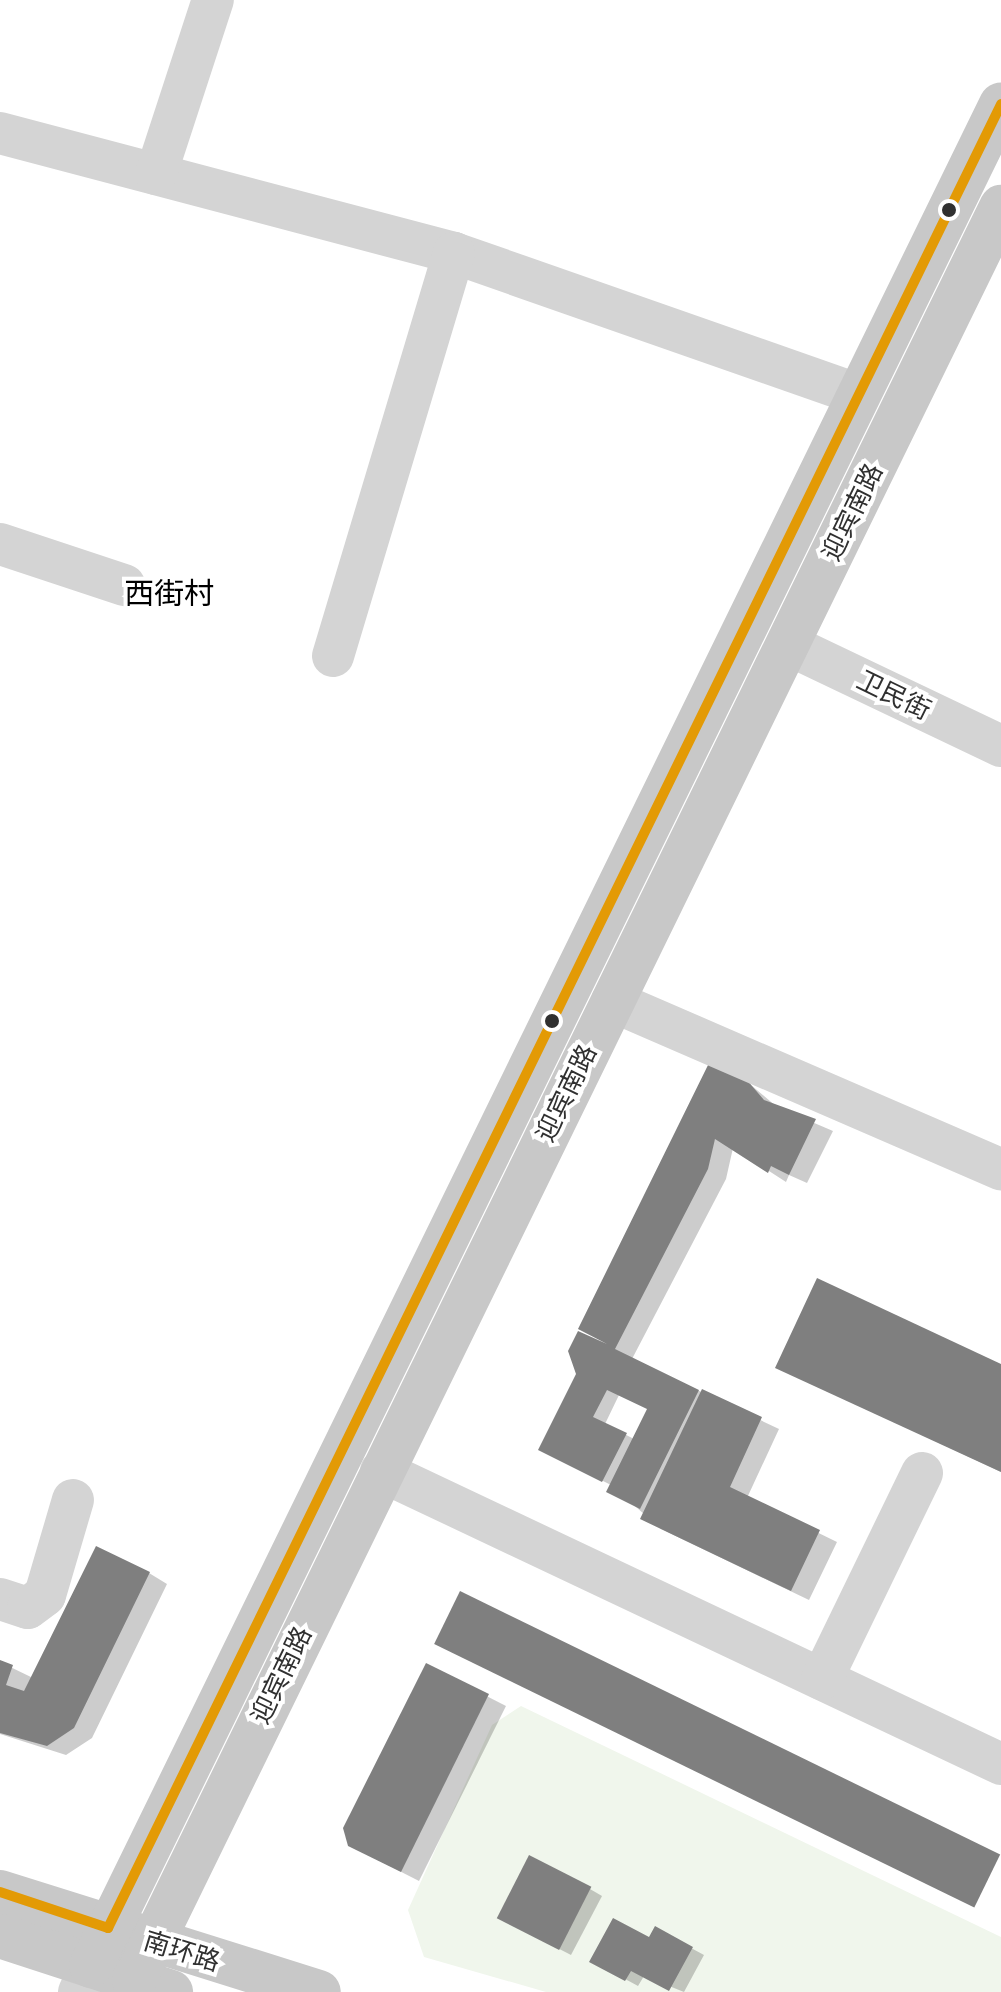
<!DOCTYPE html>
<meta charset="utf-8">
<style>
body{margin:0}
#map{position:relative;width:1001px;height:1992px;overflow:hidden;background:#fff;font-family:"Noto Sans","Noto Sans SC",sans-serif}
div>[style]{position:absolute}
.green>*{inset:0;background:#f0f6ec}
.shadow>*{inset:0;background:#0003}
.building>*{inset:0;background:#7f7f7f;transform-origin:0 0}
.minor>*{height:42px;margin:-21px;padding:0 21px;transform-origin:21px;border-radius:21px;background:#d4d4d4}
.major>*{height:44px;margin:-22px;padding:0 22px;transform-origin:22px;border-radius:22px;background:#c8c8c8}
.bus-1>*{height:10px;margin:-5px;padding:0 5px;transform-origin:5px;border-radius:5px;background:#e39a05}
.dots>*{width:22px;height:22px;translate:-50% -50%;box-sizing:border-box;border:4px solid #fff;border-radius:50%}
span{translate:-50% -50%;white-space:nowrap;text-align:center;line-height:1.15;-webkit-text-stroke:8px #fff;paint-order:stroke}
.street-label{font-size:26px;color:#303030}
.quarter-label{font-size:30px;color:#000}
</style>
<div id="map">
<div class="green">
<div style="clip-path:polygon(521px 1706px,1001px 1937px,1001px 1992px,546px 1992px,424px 1957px,408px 1910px,492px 1725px)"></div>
</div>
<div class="shadow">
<div style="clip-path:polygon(evenodd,745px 1080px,777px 1107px,833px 1131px,807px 1183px,789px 1175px,786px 1182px,733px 1148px,726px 1179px,632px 1359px,779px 1429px,747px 1498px,837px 1542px,809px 1600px,661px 1529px,611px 1485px,553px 1456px,745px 1080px,619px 1395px,649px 1409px,634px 1439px,605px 1424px,619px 1395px)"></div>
<div style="clip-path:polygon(1001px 1366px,1001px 1472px,778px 1367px)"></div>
<div style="clip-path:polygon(149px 1573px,167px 1584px,92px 1738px,66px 1755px,0 1734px,0 1662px,33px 1678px)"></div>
<div style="clip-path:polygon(426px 1665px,506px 1706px,419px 1881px,368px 1855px)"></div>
<div style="clip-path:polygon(590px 1889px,602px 1896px,571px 1955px,511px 1924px)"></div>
<div style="clip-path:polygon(656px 1929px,704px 1955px,684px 1992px,644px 1976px,638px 1986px,592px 1961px,650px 1940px)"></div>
</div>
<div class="building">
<div style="clip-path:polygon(710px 1061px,746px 1079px,764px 1100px,816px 1119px,789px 1175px,771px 1166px,768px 1173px,715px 1139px,708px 1169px,615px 1349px,699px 1390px,640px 1509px,606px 1492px,647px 1409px,607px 1390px,593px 1417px,627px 1433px,602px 1482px,538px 1450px,576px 1374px,568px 1351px,578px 1331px,607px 1344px,578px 1329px)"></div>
<div style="clip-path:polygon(817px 1278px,1001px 1364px,1001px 1472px,775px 1368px)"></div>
<div style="clip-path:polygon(702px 1389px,762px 1417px,730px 1487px,820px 1530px,791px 1591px,640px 1519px)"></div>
<div style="clip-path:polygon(96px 1546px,150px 1572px,74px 1728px,47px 1746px,0 1733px,0 1660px,13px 1665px,6px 1685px,24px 1691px)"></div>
<div style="left:460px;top:1591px;width:601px;height:59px;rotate:26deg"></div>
<div style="clip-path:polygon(426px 1663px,489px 1694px,401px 1872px,348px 1846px,343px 1828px)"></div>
<div style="left:529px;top:1855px;width:70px;height:71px;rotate:27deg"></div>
<div style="clip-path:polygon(613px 1918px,649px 1937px,655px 1926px,693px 1947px,669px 1991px,631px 1971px,625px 1981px,589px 1962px)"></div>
</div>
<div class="minor">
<div style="left:0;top:133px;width:470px;rotate:14.8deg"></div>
<div style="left:454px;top:253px;width:429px;rotate:19.3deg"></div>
<div style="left:156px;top:174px;width:183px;rotate:-71.9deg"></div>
<div style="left:0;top:544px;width:131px;rotate:18.3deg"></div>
<div style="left:787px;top:644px;width:237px;rotate:25.5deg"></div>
<div style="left:333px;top:656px;width:421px;rotate:-73.3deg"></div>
<div style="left:612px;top:1001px;width:424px;rotate:23.4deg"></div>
<div style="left:381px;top:1471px;width:686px;rotate:25.29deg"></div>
<div style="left:0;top:1599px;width:29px;rotate:18deg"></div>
<div style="left:28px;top:1608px;width:21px;rotate:-37deg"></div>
<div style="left:45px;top:1595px;width:99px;rotate:-73.6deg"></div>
<div style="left:822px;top:1679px;width:229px;rotate:-64.1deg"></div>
<div style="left:79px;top:1992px;width:29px;rotate:-65deg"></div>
</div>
<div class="major">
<div style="left:0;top:1892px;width:334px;rotate:17.4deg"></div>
<div style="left:0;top:1936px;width:180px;rotate:18.1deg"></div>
<div style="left:91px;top:1966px;width:2072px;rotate:-63.95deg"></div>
<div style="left:134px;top:1981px;width:1975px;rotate:-63.95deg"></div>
</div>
<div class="bus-1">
<div style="left:0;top:1892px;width:114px;rotate:18.4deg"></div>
<div style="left:108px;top:1928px;width:2031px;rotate:-63.91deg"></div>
</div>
<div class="dots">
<div style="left:949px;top:210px;background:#303030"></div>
<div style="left:552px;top:1021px;background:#303030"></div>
</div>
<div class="street-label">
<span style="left:852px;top:512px;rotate:-64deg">迎宾南路</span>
<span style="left:894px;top:695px;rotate:26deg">卫民街</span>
<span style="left:566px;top:1093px;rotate:-64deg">迎宾南路</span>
<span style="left:281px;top:1675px;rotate:-64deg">迎宾南路</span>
<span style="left:182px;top:1951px;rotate:17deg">南环路</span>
</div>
<div class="quarter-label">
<span style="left:169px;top:593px">西街村</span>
</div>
</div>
